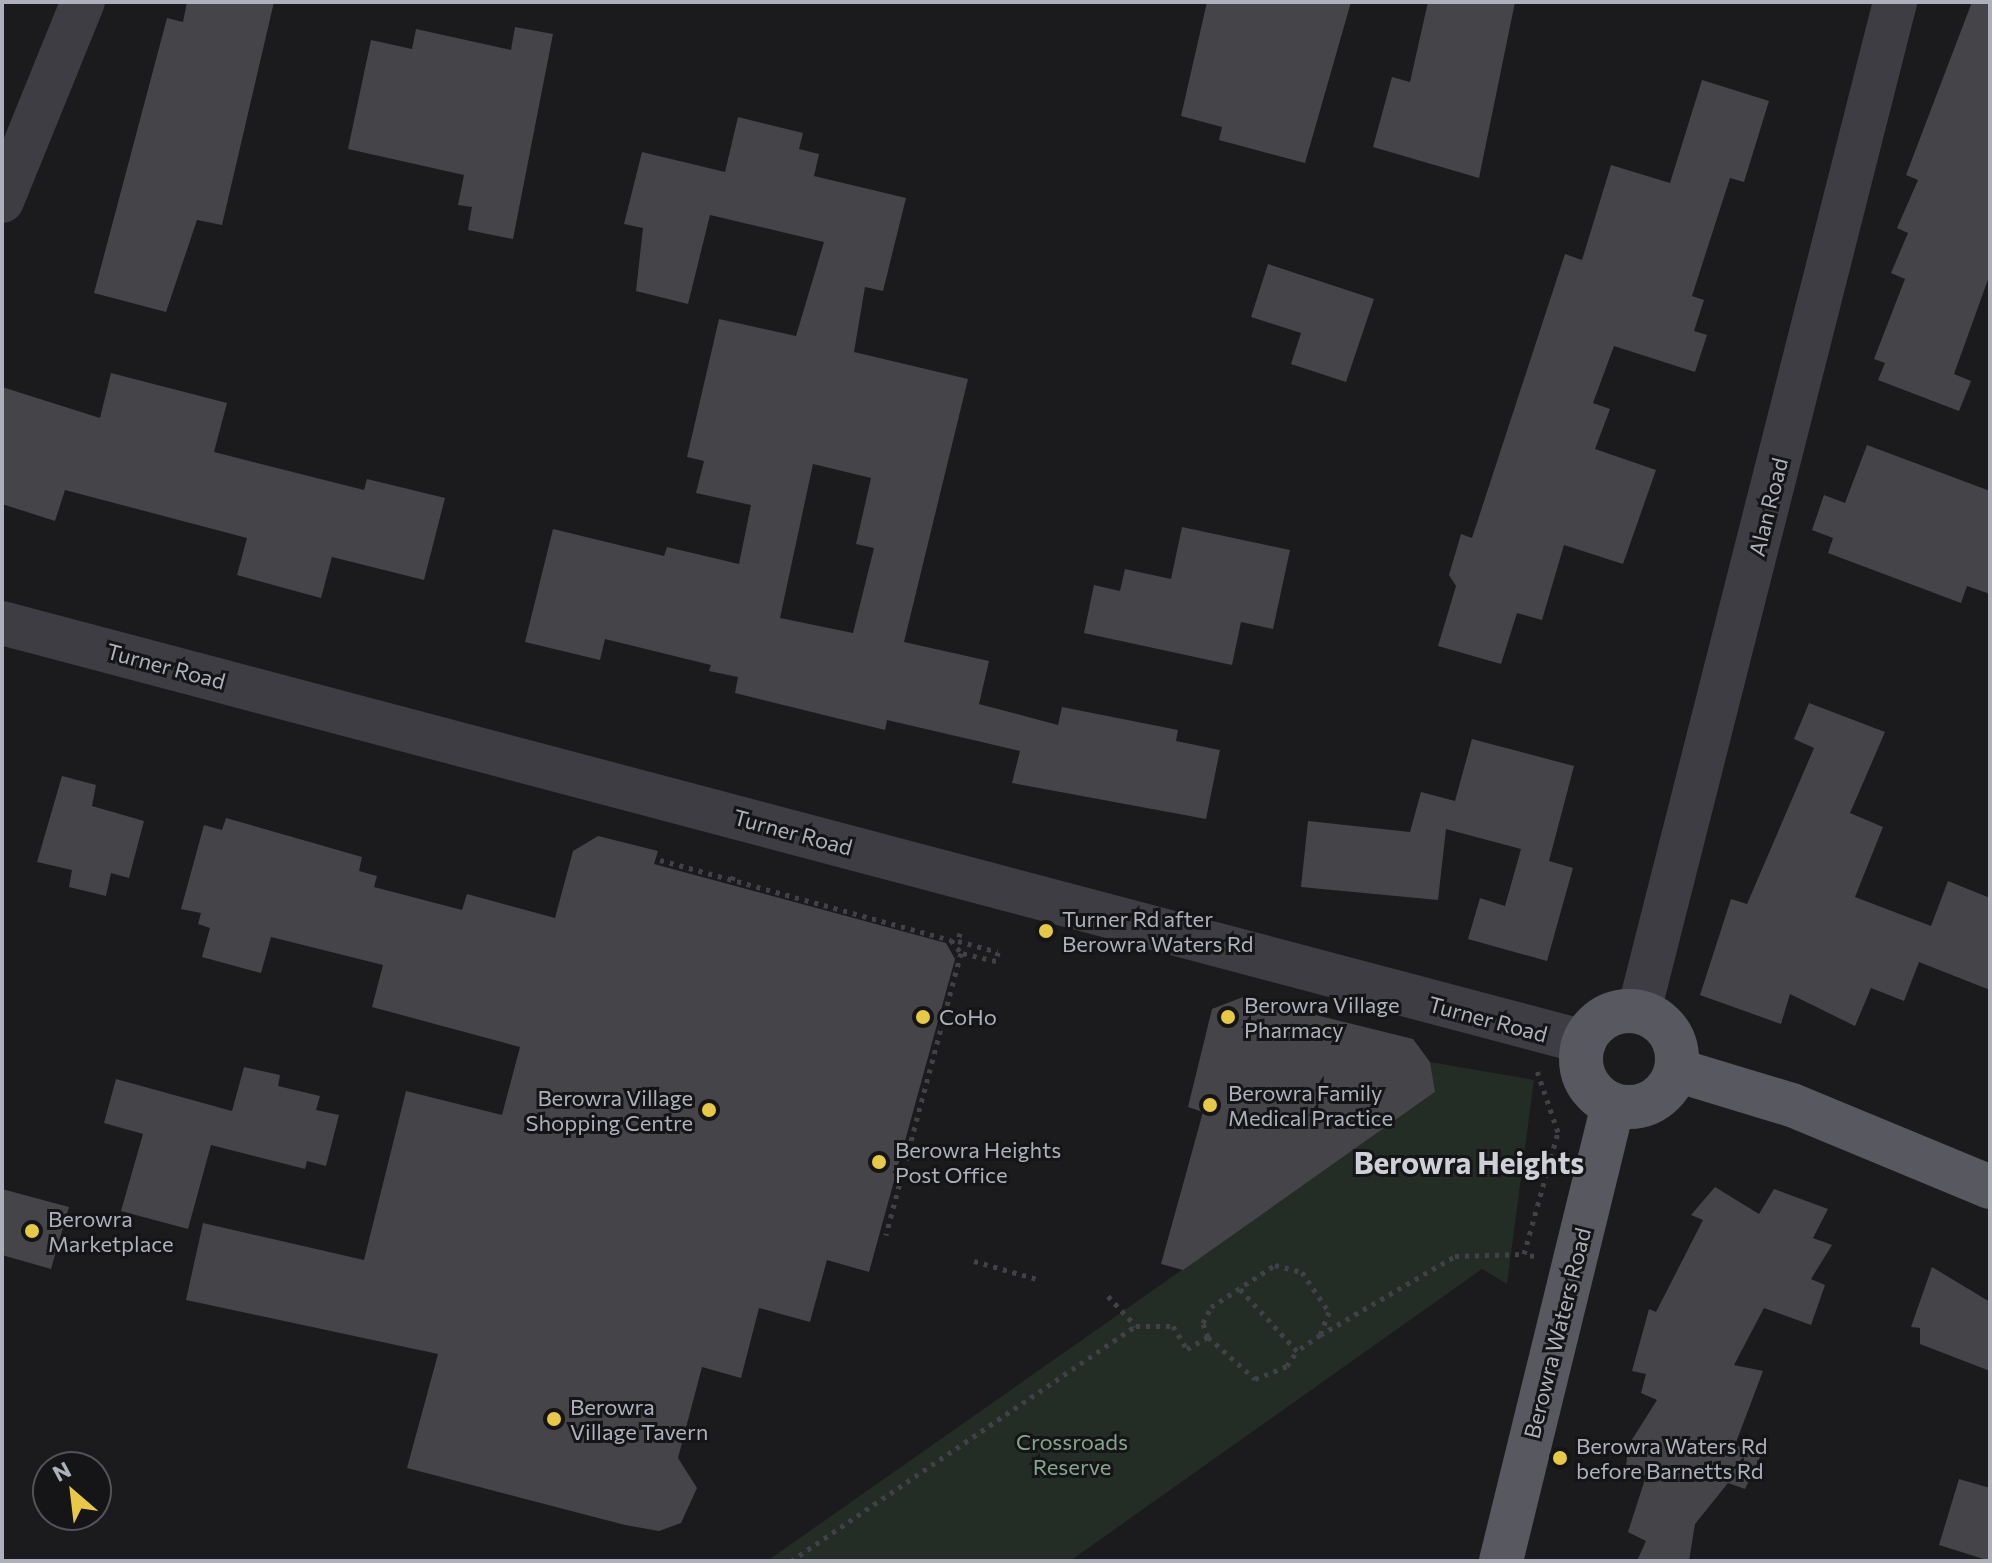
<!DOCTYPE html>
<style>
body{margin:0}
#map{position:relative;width:1992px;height:1563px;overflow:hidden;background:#1b1a1c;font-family:Commissioner,sans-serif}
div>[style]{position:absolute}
.green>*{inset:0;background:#242c26}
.building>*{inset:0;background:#454549}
.path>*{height:5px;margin-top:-2.5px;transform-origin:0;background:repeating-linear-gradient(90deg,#414248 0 4px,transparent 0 10px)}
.minor>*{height:44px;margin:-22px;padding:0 22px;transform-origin:22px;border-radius:22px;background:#3d3d43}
.major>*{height:44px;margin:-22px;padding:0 22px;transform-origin:22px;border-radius:22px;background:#585860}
.major>.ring{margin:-22px;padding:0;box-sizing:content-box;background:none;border:44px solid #585860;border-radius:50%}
.dots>*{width:22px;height:22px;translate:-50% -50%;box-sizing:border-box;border:4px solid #151517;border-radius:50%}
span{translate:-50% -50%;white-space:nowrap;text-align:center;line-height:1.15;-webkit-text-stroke:6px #151517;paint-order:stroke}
.street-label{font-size:22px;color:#aeb0bb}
.poi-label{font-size:22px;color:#aeb0bb}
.left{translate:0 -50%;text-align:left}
.right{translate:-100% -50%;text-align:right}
.park-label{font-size:22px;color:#86a58c}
.district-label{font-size:30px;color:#cecfd7;font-weight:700}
.frame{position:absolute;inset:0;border:4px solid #aeb0bb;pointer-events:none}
.north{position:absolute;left:32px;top:1451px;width:80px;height:80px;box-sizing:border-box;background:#151517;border:2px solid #525359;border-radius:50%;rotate:332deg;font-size:22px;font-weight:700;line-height:32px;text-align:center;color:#aeb0bb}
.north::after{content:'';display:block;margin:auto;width:28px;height:36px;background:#e8c946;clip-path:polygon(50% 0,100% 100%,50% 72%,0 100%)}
</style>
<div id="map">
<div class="green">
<div style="clip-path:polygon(1430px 1062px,1534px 1080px,1507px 1284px,1482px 1269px,1070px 1561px,767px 1561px,1434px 1093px)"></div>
</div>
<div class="building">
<div style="clip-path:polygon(187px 2px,274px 2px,222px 225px,197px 220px,166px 312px,94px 293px,167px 18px,183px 22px)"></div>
<div style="clip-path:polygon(1207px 2px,1351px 2px,1305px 163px,1219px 140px,1222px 127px,1181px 116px)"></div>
<div style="clip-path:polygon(1428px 2px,1515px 2px,1479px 178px,1373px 147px,1392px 77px,1410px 82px)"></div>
<div style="clip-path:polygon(1972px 2px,1990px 2px,1990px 274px,1954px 374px,1971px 381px,1959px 411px,1878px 380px,1885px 363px,1874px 359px,1905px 279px,1891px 273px,1908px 233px,1897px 228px,1918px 180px,1906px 175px)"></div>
<div style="clip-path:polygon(515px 27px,553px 34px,513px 239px,468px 230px,472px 207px,458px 205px,464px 175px,348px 149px,371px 40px,412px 49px,416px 29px,511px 50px)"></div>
<div style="clip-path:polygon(1702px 80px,1769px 101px,1744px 182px,1730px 178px,1692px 296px,1704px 300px,1694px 331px,1707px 335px,1695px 372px,1614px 346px,1593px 403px,1610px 409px,1595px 449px,1656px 470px,1623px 564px,1564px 545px,1542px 620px,1517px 613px,1501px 664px,1438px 646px,1456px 586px,1449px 575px,1461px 534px,1472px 538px,1565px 254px,1582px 260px,1611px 165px,1670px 183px)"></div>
<div style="clip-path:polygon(evenodd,738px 117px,803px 133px,799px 149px,819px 154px,814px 176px,906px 198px,883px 291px,865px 287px,854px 352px,968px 379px,904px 642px,989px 661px,979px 704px,1058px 725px,1062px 707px,1178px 730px,1176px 741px,1220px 750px,1206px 819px,1012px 783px,1020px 751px,887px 720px,885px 730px,735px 693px,738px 677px,709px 671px,711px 665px,605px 639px,600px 660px,525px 642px,553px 529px,664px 556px,667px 547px,739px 564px,751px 505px,696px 493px,704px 461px,687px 457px,719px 319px,796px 336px,824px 242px,710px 215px,688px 304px,636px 291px,643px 228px,624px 224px,642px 152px,725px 172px,738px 117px,813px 464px,871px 478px,856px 544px,874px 548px,853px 633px,780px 618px,813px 464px)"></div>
<div style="clip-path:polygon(1268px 264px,1374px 299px,1346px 382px,1291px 364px,1301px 333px,1251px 317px)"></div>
<div style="clip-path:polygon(111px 373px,227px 403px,214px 452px,364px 490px,367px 479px,445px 498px,424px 580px,332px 557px,321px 598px,237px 575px,247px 538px,65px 490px,55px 521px,2px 504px,2px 387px,100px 418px)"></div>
<div style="clip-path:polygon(1867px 445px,1990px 491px,1990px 594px,1967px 586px,1961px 603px,1828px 553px,1833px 538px,1812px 530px,1824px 495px,1845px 503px)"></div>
<div style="clip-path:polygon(1182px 527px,1290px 550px,1273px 629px,1241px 622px,1232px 665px,1084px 633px,1094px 585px,1120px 591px,1125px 569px,1171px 579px)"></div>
<div style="clip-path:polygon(1809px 703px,1885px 732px,1850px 813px,1883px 827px,1855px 897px,1931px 926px,1948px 881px,1990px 898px,1990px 990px,1919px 962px,1904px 1001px,1871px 988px,1855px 1026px,1790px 994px,1781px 1024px,1700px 995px,1731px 899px,1747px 904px,1814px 748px,1794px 739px)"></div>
<div style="clip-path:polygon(1472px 739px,1574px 766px,1549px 861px,1573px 868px,1547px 961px,1468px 939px,1480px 898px,1505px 906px,1521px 849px,1446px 829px,1438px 900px,1301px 887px,1308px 821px,1410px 832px,1421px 792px,1455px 801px)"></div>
<div style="clip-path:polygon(62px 776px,96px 785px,92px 806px,144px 821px,129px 878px,111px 873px,106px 896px,69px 887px,72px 870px,37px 862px)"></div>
<div style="clip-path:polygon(226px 818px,362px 857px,359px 871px,377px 876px,374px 887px,462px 910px,467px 894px,555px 918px,573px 851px,598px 836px,658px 851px,654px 864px,946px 943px,955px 959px,869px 1272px,827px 1260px,810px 1322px,759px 1308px,741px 1378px,702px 1367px,678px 1458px,697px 1488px,681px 1523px,659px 1531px,625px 1525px,407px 1468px,438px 1354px,186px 1300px,203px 1223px,364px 1260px,406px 1091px,502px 1115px,520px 1047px,372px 1007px,383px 965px,271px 937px,261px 973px,202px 957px,210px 928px,198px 924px,201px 913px,181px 909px,204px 825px,222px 830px)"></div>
<div style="clip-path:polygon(1243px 997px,1413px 1039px,1430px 1062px,1435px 1092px,1183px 1270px,1161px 1264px,1203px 1112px,1188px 1107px,1212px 1009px)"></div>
<div style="clip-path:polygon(244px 1067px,280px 1075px,278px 1086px,320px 1096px,316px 1110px,339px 1115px,326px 1166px,307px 1161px,305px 1169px,211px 1145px,188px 1229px,121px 1211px,143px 1134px,104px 1123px,116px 1079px,232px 1111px)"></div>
<div style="clip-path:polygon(1715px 1187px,1759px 1214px,1774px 1189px,1828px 1209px,1813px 1238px,1832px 1245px,1811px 1279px,1825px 1285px,1811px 1325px,1764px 1308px,1734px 1365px,1763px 1371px,1735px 1445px,1761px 1455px,1745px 1489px,1728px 1483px,1695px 1524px,1689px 1561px,1637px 1561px,1646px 1541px,1628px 1532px,1646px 1476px,1626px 1467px,1628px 1446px,1657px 1400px,1641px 1393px,1646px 1374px,1632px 1371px,1649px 1309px,1656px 1312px,1703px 1220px,1691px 1215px)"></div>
<div style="clip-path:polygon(2px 1189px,69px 1207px,51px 1269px,2px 1255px)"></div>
<div style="clip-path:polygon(1932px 1267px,1990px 1302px,1990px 1371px,1920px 1344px,1920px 1328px,1911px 1327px)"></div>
<div style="clip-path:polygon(1959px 1479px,1990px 1488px,1990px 1561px,1939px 1545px)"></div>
</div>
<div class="path">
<div style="left:660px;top:860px;width:302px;rotate:15.4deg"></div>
<div style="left:951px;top:940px;width:16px;rotate:52deg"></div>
<div style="left:961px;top:953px;width:292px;rotate:104.9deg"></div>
<div style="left:732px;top:880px;width:9px;rotate:-72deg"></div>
<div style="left:960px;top:933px;width:8px;rotate:104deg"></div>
<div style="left:958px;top:941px;width:41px;rotate:15.4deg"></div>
<div style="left:998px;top:952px;width:9px;rotate:103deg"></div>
<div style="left:996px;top:961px;width:36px;rotate:-167deg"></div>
<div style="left:1534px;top:1256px;width:10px;rotate:-169deg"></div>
<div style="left:1524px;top:1254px;width:127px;rotate:-74.4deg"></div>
<div style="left:1558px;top:1132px;width:65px;rotate:-109deg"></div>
<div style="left:974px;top:1261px;width:66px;rotate:15.9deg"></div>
<div style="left:1108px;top:1296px;width:41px;rotate:47deg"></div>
<div style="left:1320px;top:1335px;width:156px;rotate:-30.3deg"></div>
<div style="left:1455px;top:1256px;width:69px;rotate:-1.7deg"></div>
<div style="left:1208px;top:1337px;width:63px;rotate:41.8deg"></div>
<div style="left:1255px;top:1379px;width:35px;rotate:-22deg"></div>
<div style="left:1287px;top:1366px;width:18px;rotate:-56deg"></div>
<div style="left:1297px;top:1351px;width:86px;rotate:-132.6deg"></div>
<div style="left:791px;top:1561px;width:417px;rotate:-34.3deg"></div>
<div style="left:1136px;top:1326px;width:37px"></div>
<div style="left:1173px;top:1326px;width:27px;rotate:59deg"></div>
<div style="left:1187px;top:1349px;width:24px;rotate:-30deg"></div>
<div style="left:1208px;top:1337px;width:15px;rotate:-110deg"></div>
<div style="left:1203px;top:1323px;width:18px;rotate:-63deg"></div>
<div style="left:1211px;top:1307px;width:77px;rotate:-33.3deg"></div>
<div style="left:1275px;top:1265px;width:28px;rotate:15deg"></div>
<div style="left:1302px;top:1272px;width:48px;rotate:56deg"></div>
<div style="left:1329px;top:1312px;width:25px;rotate:111deg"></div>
<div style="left:1320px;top:1335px;width:28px;rotate:145deg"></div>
</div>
<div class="minor">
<div style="left:2px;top:201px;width:215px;rotate:-67.9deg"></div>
<div style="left:2px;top:623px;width:1637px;rotate:14.83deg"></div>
<div style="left:1639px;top:1011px;width:1041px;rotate:-75.76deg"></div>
</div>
<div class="major">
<div class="ring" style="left:1581px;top:1011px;width:52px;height:52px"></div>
<div style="left:1676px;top:1070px;width:121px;rotate:16.8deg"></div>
<div style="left:1792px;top:1105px;width:214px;rotate:22.5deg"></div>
<div style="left:1501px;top:1561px;width:470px;rotate:-76.2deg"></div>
</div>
<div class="dots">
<div style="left:1046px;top:931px;background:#e8c946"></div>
<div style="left:923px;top:1017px;background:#e8c946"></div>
<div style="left:1228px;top:1017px;background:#e8c946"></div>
<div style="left:1210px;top:1105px;background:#e8c946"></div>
<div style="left:709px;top:1110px;background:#e8c946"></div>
<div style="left:879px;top:1162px;background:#e8c946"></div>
<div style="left:32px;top:1231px;background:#e8c946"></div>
<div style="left:554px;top:1419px;background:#e8c946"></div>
<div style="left:1560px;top:1458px;background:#e8c946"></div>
</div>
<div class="street-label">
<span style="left:1768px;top:507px;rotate:-76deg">Alan Road</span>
<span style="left:166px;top:666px;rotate:15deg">Turner Road</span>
<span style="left:793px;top:832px;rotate:15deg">Turner Road</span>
<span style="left:1488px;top:1019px;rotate:15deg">Turner Road</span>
<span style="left:1557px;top:1333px;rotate:-76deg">Berowra Waters Road</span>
</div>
<div class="poi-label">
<span class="left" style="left:1062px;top:931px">Turner Rd after<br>Berowra Waters Rd</span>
<span class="left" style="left:1244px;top:1017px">Berowra Village<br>Pharmacy</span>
<span class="left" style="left:939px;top:1017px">CoHo</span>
<span class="left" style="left:1228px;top:1105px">Berowra Family<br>Medical Practice</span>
<span class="right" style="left:693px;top:1110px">Berowra Village<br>Shopping Centre</span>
<span class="left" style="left:895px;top:1162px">Berowra Heights<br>Post Office</span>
<span class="left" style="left:48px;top:1231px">Berowra<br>Marketplace</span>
<span class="left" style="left:570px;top:1419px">Berowra<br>Village Tavern</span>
<span class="left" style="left:1576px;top:1458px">Berowra Waters Rd<br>before Barnetts Rd</span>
</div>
<div class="park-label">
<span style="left:1072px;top:1454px">Crossroads<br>Reserve</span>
</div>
<div class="district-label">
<span style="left:1469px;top:1162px">Berowra Heights</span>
</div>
<div class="frame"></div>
<div class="north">N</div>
</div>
